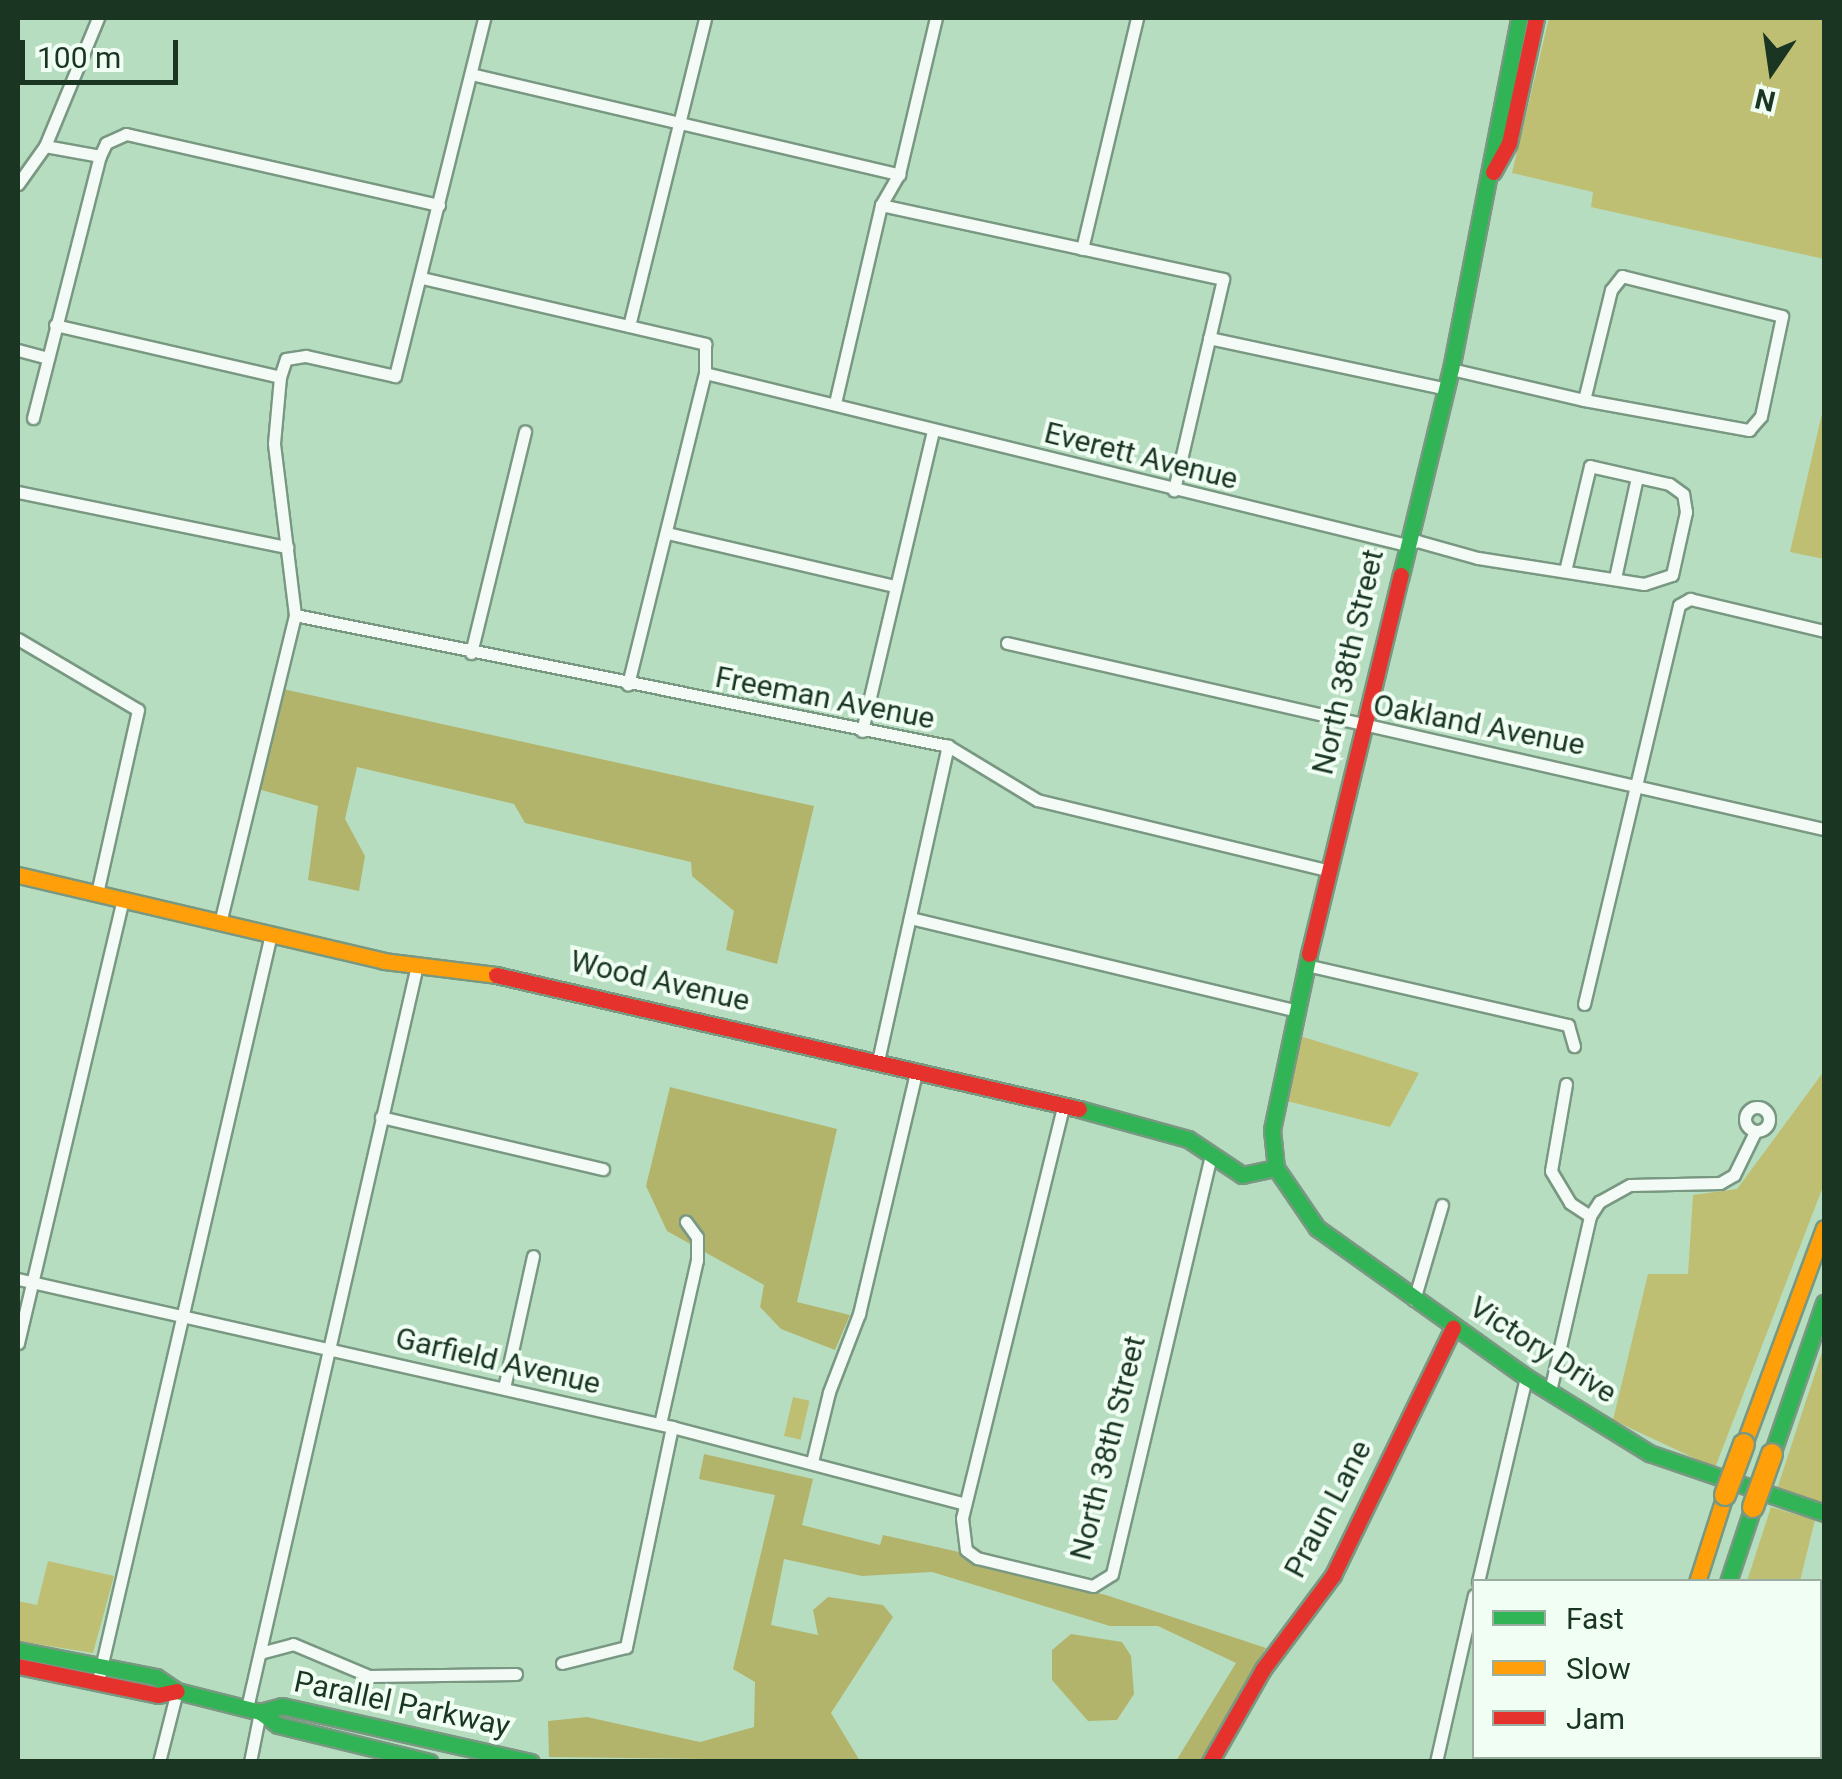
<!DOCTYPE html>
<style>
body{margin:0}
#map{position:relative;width:1842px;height:1779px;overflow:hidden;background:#b7ddc1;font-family:Roboto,sans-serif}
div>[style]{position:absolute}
.green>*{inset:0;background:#bfbf74;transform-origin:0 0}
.forest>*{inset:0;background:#b3b46c}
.roads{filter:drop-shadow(2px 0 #799882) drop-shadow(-2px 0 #799882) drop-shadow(0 2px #799882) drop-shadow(0 -2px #799882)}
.street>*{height:11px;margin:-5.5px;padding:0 5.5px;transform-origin:5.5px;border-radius:5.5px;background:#f4faf6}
.street>.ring{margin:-5.5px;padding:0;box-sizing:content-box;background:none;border:11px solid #f4faf6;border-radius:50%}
.fast>*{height:15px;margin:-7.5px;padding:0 7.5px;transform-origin:7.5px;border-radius:7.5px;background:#30b455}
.slow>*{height:15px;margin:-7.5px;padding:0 7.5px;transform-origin:7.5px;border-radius:7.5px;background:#ff9f0a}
.jam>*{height:15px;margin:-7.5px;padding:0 7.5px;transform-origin:7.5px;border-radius:7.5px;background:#e5322d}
.bridges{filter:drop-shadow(2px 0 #799882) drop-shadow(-2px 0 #799882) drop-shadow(0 2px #799882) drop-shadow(0 -2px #799882)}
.slow-bridge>*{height:20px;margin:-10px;padding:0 10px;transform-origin:10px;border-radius:10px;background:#ff9f0a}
span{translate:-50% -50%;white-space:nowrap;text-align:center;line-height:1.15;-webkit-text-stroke:8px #f0fef3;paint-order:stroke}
.street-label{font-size:30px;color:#1a3623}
.frame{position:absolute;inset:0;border:20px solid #1a3623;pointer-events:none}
.legend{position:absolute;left:1472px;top:1579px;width:350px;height:180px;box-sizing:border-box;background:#f0fef3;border:2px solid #9aaea0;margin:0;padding:12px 18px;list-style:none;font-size:30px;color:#1a3623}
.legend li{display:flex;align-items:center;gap:20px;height:50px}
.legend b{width:50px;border:2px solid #9aaea0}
.north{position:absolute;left:1722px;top:20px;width:100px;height:100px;-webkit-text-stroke:8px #f0fef3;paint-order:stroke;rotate:193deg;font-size:28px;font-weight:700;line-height:40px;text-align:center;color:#1a3623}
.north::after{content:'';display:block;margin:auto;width:35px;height:45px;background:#1a3623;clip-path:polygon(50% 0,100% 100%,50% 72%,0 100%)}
.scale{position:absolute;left:20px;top:40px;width:158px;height:45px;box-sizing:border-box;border:5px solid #1a3623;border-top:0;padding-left:12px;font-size:30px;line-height:35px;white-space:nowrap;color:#1a3623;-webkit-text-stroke:8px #f0fef3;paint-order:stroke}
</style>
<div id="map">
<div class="green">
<div style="clip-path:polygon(1549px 18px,1824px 18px,1824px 259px,1591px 207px,1593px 192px,1512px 173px)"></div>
<div style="clip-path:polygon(1824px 405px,1824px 559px,1790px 552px)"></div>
<div style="clip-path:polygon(1300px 1036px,1419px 1073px,1390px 1127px,1287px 1101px)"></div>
<div style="clip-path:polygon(1824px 1071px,1824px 1184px,1715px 1468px,1613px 1420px,1648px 1274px,1688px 1274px,1693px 1195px,1737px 1189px)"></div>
<div style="clip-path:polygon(1824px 1346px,1824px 1504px,1777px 1489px)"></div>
<div style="left:793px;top:1397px;width:17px;height:40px;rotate:13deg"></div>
<div style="clip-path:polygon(1771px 1507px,1815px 1520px,1800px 1581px,1747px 1581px)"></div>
<div style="clip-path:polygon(48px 1561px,114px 1576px,93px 1653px,18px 1641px,18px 1601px,37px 1605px)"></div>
</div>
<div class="forest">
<div style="clip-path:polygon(283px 689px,814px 806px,777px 964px,726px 950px,734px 911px,692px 876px,691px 862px,525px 823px,514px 804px,357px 767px,345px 819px,365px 856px,359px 891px,308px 880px,318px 806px,258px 789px)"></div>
<div style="clip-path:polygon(670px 1087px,837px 1129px,797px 1302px,850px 1315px,835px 1350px,781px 1329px,760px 1307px,764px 1285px,667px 1231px,646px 1186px)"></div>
<div style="clip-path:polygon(704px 1454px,813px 1479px,802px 1525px,880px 1545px,883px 1535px,959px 1552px,971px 1563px,1106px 1595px,1266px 1648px,1202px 1761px,1176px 1761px,1236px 1663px,1158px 1626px,1110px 1626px,932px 1572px,862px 1576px,784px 1559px,771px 1625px,818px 1635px,813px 1610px,828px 1597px,883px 1605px,893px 1617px,831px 1713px,860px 1761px,549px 1757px,548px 1721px,587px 1717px,700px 1742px,754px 1727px,755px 1682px,733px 1669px,775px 1495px,699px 1479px)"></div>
<div style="clip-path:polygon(1071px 1634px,1122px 1642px,1131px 1656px,1134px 1694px,1117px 1720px,1088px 1721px,1052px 1680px,1052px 1650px)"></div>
</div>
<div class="roads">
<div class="street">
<div style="left:471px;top:74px;width:440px;rotate:13.2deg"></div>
<div style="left:45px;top:146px;width:56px;rotate:10.3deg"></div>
<div style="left:100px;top:156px;width:14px;rotate:-65deg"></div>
<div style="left:106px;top:143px;width:22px;rotate:-24deg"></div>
<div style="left:126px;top:134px;width:321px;rotate:12.8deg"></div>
<div style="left:18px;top:184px;width:47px;rotate:-54.6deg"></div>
<div style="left:45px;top:146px;width:139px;rotate:-67.5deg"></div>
<div style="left:881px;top:205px;width:350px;rotate:12.2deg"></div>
<div style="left:1223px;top:279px;width:217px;rotate:103.1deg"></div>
<div style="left:1082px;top:249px;width:237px;rotate:-76.6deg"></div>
<div style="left:422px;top:278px;width:291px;rotate:13.1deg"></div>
<div style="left:705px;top:344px;width:29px;rotate:90deg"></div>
<div style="left:705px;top:373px;width:321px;rotate:103.9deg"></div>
<div style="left:55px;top:325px;width:231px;rotate:13deg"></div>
<div style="left:629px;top:326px;width:317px;rotate:-76.1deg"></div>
<div style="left:1209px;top:338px;width:242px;rotate:12.1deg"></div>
<div style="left:18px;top:350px;width:30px;rotate:15deg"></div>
<div style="left:1451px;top:369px;width:137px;rotate:13.1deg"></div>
<div style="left:1584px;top:400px;width:168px;rotate:10.3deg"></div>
<div style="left:1749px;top:430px;width:18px;rotate:-49deg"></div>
<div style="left:1761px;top:416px;width:102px;rotate:-78.1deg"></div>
<div style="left:1782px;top:316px;width:165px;rotate:-166deg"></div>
<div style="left:1622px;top:276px;width:18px;rotate:128deg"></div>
<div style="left:1611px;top:290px;width:113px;rotate:103.8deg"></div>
<div style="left:705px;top:373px;width:723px;rotate:13.77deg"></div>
<div style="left:1407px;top:545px;width:11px;rotate:-22deg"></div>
<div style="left:1417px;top:541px;width:63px;rotate:15.6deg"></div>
<div style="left:1478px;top:558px;width:168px;rotate:8.9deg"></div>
<div style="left:1644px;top:584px;width:29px;rotate:-18deg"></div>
<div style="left:1672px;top:575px;width:65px;rotate:-77.5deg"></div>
<div style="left:1686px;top:512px;width:18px;rotate:-99deg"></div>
<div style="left:1683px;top:494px;width:17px;rotate:-144deg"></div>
<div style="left:1669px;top:484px;width:81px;rotate:-167.2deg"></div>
<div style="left:1590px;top:466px;width:104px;rotate:103.4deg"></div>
<div style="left:835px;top:403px;width:203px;rotate:-76.9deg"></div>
<div style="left:881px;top:205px;width:36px;rotate:-60deg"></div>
<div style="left:899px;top:174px;width:160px;rotate:-76.7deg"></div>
<div style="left:33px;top:418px;width:270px;rotate:-75.7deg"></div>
<div style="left:18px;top:492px;width:275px;rotate:11.6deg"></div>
<div style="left:667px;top:533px;width:234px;rotate:13.1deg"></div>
<div style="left:1615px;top:578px;width:103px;rotate:-77.7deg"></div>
<div style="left:295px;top:615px;width:666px;rotate:11.34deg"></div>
<div style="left:948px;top:746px;width:104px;rotate:31.2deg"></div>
<div style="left:1037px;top:800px;width:301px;rotate:13.6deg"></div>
<div style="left:18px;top:639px;width:139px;rotate:30.6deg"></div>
<div style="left:138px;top:710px;width:189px;rotate:102.6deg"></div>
<div style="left:1007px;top:643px;width:838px;rotate:12.83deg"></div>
<div style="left:471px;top:653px;width:228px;rotate:-76.3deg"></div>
<div style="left:862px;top:731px;width:308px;rotate:-76.7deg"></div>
<div style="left:910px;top:918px;width:397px;rotate:13.5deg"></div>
<div style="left:220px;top:923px;width:317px;rotate:-76.3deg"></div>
<div style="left:295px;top:615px;width:173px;rotate:-97deg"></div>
<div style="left:274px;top:443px;width:66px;rotate:-84.8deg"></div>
<div style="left:280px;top:377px;width:19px;rotate:-72deg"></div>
<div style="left:286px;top:359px;width:20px;rotate:-9deg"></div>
<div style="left:306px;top:356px;width:91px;rotate:12.7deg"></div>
<div style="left:395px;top:376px;width:369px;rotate:-76deg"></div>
<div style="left:1306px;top:965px;width:269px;rotate:12.9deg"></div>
<div style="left:1568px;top:1025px;width:22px;rotate:74deg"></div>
<div style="left:1584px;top:1004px;width:410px;rotate:-76.6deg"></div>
<div style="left:1679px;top:605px;width:13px;rotate:-29deg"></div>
<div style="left:1690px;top:599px;width:138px;rotate:13.4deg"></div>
<div style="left:878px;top:1061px;width:323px;rotate:-77.5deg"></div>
<div style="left:1566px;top:1084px;width:88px;rotate:99.8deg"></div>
<div style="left:1551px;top:1171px;width:37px;rotate:59deg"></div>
<div style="left:1570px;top:1203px;width:24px;rotate:33deg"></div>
<div class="ring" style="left:1745px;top:1107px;width:13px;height:13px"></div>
<div style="left:1063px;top:1107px;width:423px;rotate:103.8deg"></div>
<div style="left:962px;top:1518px;width:32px;rotate:83deg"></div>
<div style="left:966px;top:1550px;width:14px;rotate:36deg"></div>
<div style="left:977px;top:1558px;width:119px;rotate:13.6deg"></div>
<div style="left:1093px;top:1586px;width:22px;rotate:-32deg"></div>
<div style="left:1112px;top:1574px;width:432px;rotate:-76.7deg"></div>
<div style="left:381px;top:1117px;width:228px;rotate:13.2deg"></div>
<div style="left:18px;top:1279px;width:671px;rotate:12.75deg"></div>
<div style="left:672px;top:1427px;width:303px;rotate:14.7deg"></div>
<div style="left:1414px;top:1300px;width:99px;rotate:-73.6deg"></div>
<div style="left:18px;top:1343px;width:455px;rotate:-76.7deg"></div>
<div style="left:504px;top:1388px;width:135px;rotate:-77.6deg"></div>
<div style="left:1550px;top:1391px;width:180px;rotate:-77.1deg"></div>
<div style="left:1590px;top:1216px;width:17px;rotate:-57deg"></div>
<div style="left:1599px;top:1202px;width:35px;rotate:-29deg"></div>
<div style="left:1630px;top:1185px;width:90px;rotate:-1.3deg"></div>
<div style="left:1720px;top:1183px;width:16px;rotate:-30deg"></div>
<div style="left:1734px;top:1175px;width:48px;rotate:-64deg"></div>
<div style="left:660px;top:1424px;width:168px;rotate:-77.3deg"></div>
<div style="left:697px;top:1260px;width:23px;rotate:-90deg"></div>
<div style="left:697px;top:1237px;width:19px;rotate:-126deg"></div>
<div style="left:812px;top:1462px;width:72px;rotate:-76.3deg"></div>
<div style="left:829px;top:1392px;width:84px;rotate:-69deg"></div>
<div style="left:859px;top:1314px;width:249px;rotate:-76.7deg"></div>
<div style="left:1478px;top:1582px;width:211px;rotate:-76.8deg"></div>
<div style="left:260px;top:1653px;width:34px;rotate:-15deg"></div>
<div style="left:293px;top:1644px;width:82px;rotate:22.8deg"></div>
<div style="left:369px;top:1676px;width:147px;rotate:-0.8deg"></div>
<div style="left:562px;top:1663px;width:66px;rotate:-14deg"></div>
<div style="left:626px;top:1647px;width:225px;rotate:-78.2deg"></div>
<div style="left:1820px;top:1677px;width:22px;rotate:-80deg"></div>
<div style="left:98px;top:1681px;width:767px;rotate:-76.96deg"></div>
<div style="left:247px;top:1708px;width:762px;rotate:-77.11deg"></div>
<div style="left:159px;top:1762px;width:73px;rotate:-75.8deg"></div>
<div style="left:250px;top:1762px;width:51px;rotate:-78.7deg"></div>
<div style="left:1436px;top:1762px;width:171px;rotate:-77.2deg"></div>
<div style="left:1800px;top:1762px;width:6px;rotate:-72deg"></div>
</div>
<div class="fast">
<div style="left:1401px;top:575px;width:212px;rotate:-76.4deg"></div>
<div style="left:1451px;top:369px;width:358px;rotate:-79deg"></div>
<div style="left:1309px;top:954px;width:180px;rotate:101.9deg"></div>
<div style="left:1272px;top:1130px;width:38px;rotate:84deg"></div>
<div style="left:1276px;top:1168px;width:73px;rotate:55.7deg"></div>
<div style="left:1317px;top:1228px;width:257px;rotate:35.5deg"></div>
<div style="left:1526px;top:1377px;width:145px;rotate:31.7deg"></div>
<div style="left:1649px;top:1453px;width:185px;rotate:18.9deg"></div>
<div style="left:1079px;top:1109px;width:113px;rotate:15.4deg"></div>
<div style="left:1188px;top:1139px;width:65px;rotate:33.7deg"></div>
<div style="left:1242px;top:1175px;width:35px;rotate:-12deg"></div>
<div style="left:1772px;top:1454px;width:160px;rotate:-71deg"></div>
<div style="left:1728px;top:1582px;width:79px;rotate:-71.6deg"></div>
<div style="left:18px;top:1650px;width:141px;rotate:11.1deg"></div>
<div style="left:156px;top:1677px;width:25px;rotate:34deg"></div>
<div style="left:177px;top:1691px;width:86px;rotate:14.2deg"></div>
<div style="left:260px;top:1712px;width:22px;rotate:36deg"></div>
<div style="left:278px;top:1725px;width:156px;rotate:13.7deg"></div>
<div style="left:260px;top:1712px;width:23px;rotate:-15deg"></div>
<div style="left:282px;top:1706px;width:255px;rotate:12.7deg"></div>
<div style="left:1610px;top:1762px;width:7px;rotate:-63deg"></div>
<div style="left:1693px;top:1762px;width:6px;rotate:-81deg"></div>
</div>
<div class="slow">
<div style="left:18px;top:875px;width:376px;rotate:13.2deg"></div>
<div style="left:384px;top:961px;width:113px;rotate:7.1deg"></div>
<div style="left:1744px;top:1444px;width:230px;rotate:-69.7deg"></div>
<div style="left:1697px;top:1582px;width:91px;rotate:-72.2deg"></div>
<div style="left:1669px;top:1762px;width:6px;rotate:-72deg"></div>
</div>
<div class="jam">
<div style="left:1493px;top:172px;width:33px;rotate:-61deg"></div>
<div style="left:1509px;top:143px;width:128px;rotate:-77.8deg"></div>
<div style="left:1309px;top:954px;width:390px;rotate:-76.4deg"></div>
<div style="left:496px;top:975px;width:598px;rotate:12.94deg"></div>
<div style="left:18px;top:1666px;width:143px;rotate:11.7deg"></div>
<div style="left:158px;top:1695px;width:19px;rotate:-12deg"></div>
<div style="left:1210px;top:1762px;width:107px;rotate:-60.3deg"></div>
<div style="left:1263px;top:1669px;width:117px;rotate:-53.3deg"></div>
<div style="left:1333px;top:1575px;width:275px;rotate:-64.1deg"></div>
<div style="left:1637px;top:1762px;width:6px;rotate:-72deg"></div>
</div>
</div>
<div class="bridges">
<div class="slow-bridge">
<div style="left:1725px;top:1495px;width:54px;rotate:-69.6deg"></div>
<div style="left:1753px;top:1507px;width:56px;rotate:-70.3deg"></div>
</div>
</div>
<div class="street-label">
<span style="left:1141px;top:456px;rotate:14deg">Everett Avenue</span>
<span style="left:1348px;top:662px;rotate:-77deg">North 38th Street</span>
<span style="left:825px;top:698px;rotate:11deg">Freeman Avenue</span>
<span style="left:1479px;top:725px;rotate:11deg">Oakland Avenue</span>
<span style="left:660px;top:981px;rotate:13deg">Wood Avenue</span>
<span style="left:1543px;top:1350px;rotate:33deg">Victory Drive</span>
<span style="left:498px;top:1361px;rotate:13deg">Garfield Avenue</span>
<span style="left:1108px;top:1448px;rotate:-76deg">North 38th Street</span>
<span style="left:1328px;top:1509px;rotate:-62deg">Praun Lane</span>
<span style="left:402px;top:1704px;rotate:12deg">Parallel Parkway</span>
</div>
<div class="frame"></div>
<ul class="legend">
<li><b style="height:12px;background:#30b455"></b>Fast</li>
<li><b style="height:12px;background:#ff9f0a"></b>Slow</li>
<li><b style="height:12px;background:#e5322d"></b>Jam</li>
</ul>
<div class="north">N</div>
<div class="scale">100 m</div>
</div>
